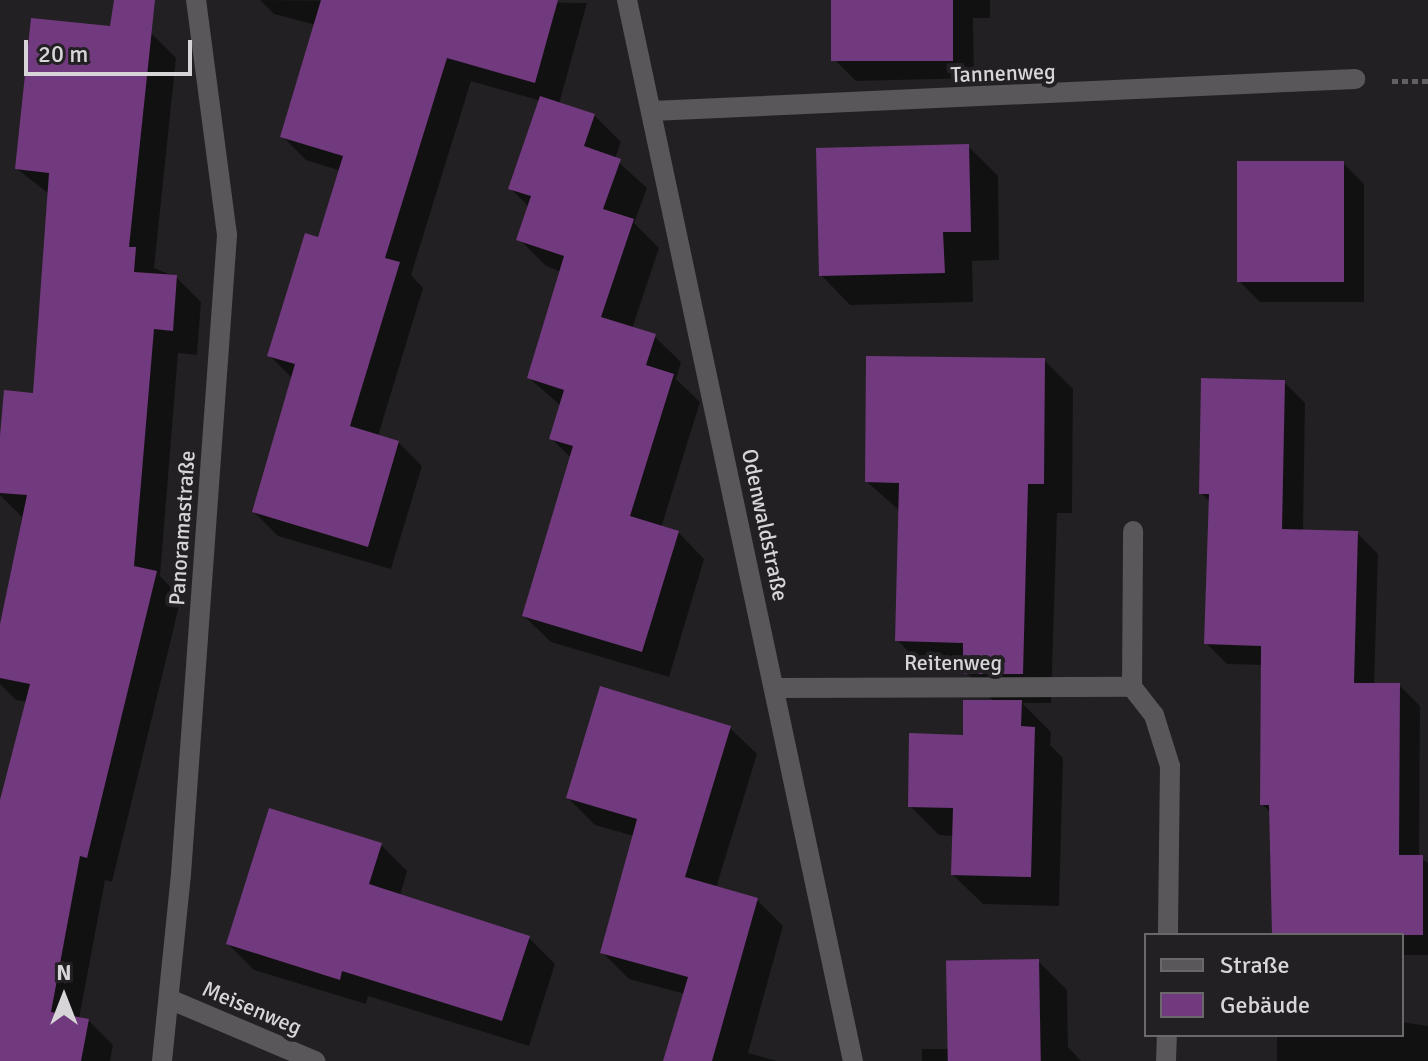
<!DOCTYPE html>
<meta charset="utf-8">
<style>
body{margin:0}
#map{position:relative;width:1428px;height:1061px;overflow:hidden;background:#222023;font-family:Signika,sans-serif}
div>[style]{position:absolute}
.shadow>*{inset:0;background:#0007}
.building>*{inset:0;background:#71397e;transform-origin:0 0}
.path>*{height:5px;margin-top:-2.5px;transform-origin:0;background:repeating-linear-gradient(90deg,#626062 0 6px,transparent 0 10px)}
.minor>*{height:20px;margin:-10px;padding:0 10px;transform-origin:10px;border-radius:10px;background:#595759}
span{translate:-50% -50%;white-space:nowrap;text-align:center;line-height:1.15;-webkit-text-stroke:8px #222023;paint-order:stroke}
.street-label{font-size:22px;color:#d7d5d7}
.legend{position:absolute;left:1144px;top:933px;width:260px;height:104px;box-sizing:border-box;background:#222023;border:2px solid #6a686b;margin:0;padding:10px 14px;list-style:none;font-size:24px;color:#d7d5d7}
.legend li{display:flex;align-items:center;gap:16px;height:40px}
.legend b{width:40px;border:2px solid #6a686b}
.north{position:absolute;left:24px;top:957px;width:80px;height:80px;-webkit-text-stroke:6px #222023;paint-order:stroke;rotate:0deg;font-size:22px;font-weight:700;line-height:32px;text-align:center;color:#d7d5d7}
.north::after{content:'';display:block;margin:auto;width:28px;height:36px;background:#d7d5d7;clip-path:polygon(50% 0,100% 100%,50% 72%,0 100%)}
.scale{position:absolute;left:24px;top:40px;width:168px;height:36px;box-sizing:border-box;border:4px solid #d7d5d7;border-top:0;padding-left:10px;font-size:24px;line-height:28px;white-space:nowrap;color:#d7d5d7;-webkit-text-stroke:6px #222023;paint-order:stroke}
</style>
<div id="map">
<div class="shadow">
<div style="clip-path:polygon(260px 0,587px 3px,559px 104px,594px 115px,621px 142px,615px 159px,647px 188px,634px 223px,659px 248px,632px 329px,654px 336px,681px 362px,676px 379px,700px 402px,661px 528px,678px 532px,704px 559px,669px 677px,551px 642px,524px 616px,571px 458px,551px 438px,561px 406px,529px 378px,561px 272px,546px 266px,519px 239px,529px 207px,510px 188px,541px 101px,471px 81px,411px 275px,423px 288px,378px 436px,398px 442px,422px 466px,391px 569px,278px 536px,254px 512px,293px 379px,270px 356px,319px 240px,341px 171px,306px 160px,282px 136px,316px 25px,274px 14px)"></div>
<div style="clip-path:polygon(833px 0,990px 0,990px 18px,973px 18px,974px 78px,856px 81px,835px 60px)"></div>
<div style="clip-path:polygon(151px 33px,176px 58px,154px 268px,176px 277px,201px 302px,197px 355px,178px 353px,160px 576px,181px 598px,112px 882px,105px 880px,79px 1019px,88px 1020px,113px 1045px,110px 1061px,0 1061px,0 808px,28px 702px,16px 700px,0 684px,0 633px,22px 517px,0 495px,0 460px,35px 395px,49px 194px,17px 169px)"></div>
<div style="clip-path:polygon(968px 146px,998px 176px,999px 260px,972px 261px,973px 302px,850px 305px,821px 275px)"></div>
<div style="clip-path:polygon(1343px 163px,1364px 184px,1364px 302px,1260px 302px,1239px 281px)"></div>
<div style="clip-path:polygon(1044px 360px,1073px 389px,1072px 513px,1057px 513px,1051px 703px,1022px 703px,1051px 732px,1050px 745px,1063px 758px,1059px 906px,983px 904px,953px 875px,954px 836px,939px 835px,910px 806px,994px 702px,965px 671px,927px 670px,897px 640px,900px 511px,867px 482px)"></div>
<div style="clip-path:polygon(1284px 382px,1305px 403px,1303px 531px,1357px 533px,1378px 554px,1374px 685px,1399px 685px,1420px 706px,1419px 857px,1428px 863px,1428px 955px,1402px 955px,1402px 935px,1276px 935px,1271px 813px,1262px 804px,1263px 665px,1227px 664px,1206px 643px,1210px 502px,1201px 493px)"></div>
<div style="clip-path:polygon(730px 728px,757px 754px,716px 888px,757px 900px,783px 926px,748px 1053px,777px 1061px,665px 1061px,685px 994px,629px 979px,602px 952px,634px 836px,595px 825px,568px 798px)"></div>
<div style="clip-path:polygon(381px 845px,407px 871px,400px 896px,529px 938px,555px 964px,529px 1046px,368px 996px,366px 1004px,254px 970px,228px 944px)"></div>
<div style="clip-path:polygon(1038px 961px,1067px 990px,1068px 1047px,1081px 1061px,922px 1061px,922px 1049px,949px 1049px)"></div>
<div style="clip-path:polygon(1402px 1022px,1428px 1026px,1428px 1061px,1277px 1061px,1277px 1035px,1402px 1035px)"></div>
</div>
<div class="building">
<div style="clip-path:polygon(114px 0,155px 0,129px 247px,136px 247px,134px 272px,177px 275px,173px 331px,154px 329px,134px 566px,157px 571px,87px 858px,80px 856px,51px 1012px,89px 1019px,81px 1061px,0 1061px,0 800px,30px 684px,0 678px,0 624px,27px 495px,0 493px,0 436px,4px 390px,33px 393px,49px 173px,15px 169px,31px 18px,110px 26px)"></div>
<div style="clip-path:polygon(321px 0,558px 0,535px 83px,447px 58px,385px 258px,400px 262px,350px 426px,399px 441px,368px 547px,252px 512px,295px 364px,267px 356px,305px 233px,318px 237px,343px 156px,280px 137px)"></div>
<div style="left:831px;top:0;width:122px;height:61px"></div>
<div style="clip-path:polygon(540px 96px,595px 114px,584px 146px,621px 159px,603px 209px,634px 219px,601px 317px,656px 334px,646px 365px,674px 374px,630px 516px,679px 531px,642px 652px,522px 616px,573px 446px,549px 439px,564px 390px,527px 378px,564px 256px,516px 240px,531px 196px,508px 189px)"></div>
<div style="clip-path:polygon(969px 144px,971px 232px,943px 232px,945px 273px,819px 276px,816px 148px)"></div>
<div style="left:1237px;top:161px;width:107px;height:121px"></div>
<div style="clip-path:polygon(866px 356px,1045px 358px,1044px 484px,1028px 484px,1023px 674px,963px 674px,963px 643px,895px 641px,899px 483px,865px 482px)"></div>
<div style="clip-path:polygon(1201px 378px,1285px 380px,1282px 529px,1358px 531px,1354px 683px,1400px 683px,1399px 855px,1423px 855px,1423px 935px,1272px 935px,1269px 805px,1260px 805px,1261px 646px,1204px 644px,1209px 494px,1199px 494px)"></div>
<div style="clip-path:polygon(600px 686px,731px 726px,685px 877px,758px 898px,712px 1061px,663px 1061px,688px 977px,600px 953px,637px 819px,566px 798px)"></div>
<div style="clip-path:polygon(963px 700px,1022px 700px,1021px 726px,1035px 727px,1031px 877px,951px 875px,953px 808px,908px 807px,909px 733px,963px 735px)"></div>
<div style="clip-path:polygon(269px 808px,382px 843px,369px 884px,530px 936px,502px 1021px,342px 971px,340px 980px,226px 944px)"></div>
<div style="left:1039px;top:959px;width:102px;height:93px;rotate:89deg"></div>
</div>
<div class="path">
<div style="left:1392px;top:81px;width:36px"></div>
</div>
<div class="minor">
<div style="left:627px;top:0;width:1085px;rotate:77.98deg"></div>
<div style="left:652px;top:111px;width:704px;rotate:-2.61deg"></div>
<div style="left:1132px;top:687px;width:156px;rotate:-89.6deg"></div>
<div style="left:775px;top:688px;width:357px;rotate:-0.2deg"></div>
<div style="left:1132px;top:687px;width:36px;rotate:52deg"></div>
<div style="left:1154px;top:715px;width:53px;rotate:72.6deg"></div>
<div style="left:1170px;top:766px;width:169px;rotate:90.7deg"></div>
<div style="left:169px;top:999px;width:159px;rotate:23deg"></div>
<div style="left:162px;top:1061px;width:188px;rotate:-84.2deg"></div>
<div style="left:181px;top:874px;width:641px;rotate:-85.88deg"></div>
<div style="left:227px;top:235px;width:237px;rotate:-97.5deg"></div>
<div style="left:1166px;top:1061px;width:26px;rotate:-88deg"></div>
</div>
<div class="street-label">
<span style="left:1003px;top:73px;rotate:-2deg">Tannenweg</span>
<span style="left:765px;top:525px;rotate:78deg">Odenwaldstraße</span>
<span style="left:182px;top:528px;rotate:-86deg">Panoramastraße</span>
<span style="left:953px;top:663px">Reitenweg</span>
<span style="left:252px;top:1008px;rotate:23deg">Meisenweg</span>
</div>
<ul class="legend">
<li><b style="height:10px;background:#595759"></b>Straße</li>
<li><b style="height:22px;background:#71397e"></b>Gebäude</li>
</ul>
<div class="north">N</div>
<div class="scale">20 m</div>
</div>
